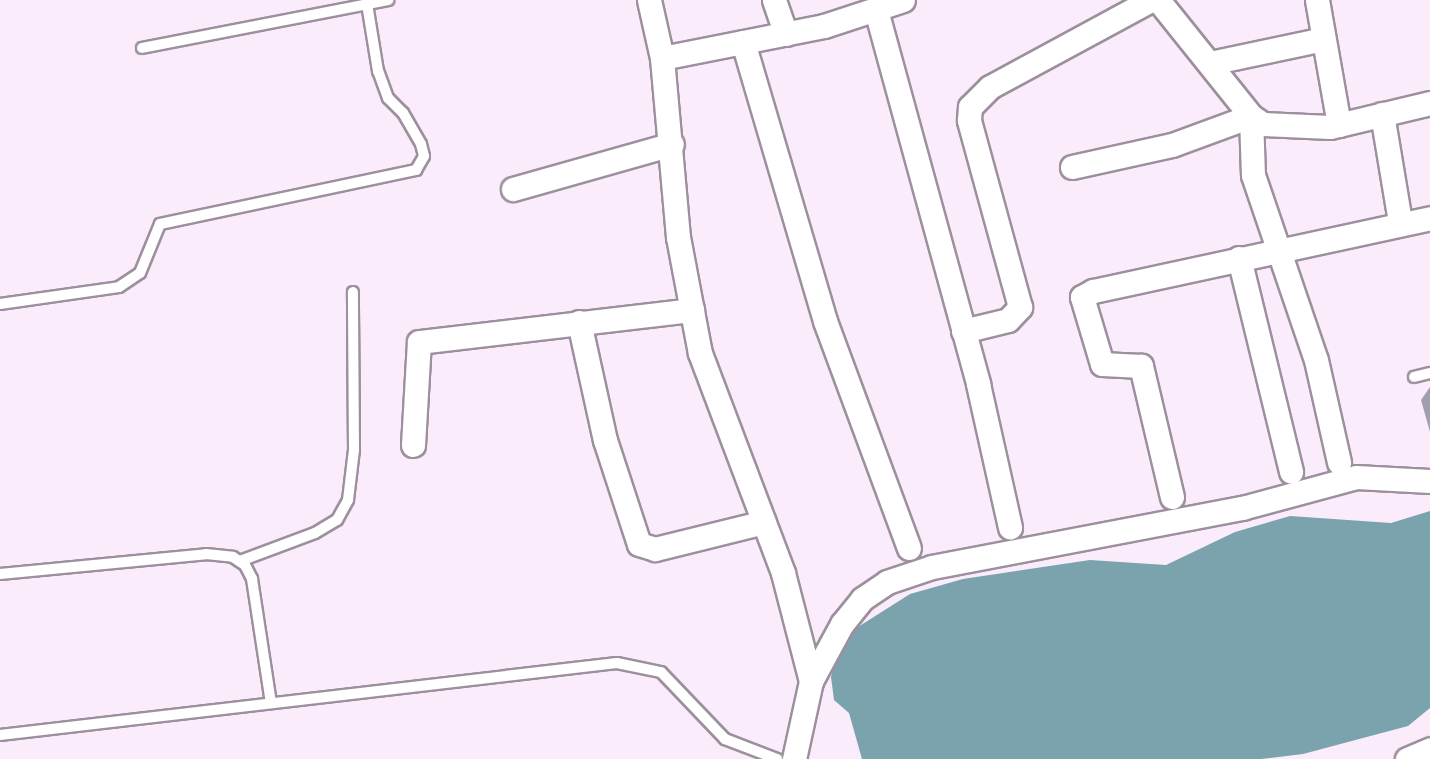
<!DOCTYPE html>
<style>
body{margin:0}
#map{position:relative;width:1430px;height:759px;overflow:hidden;background:#faecfb;font-family:"Roboto Serif",serif}
div>[style]{position:absolute}
.water>*{inset:0;background:#7ba3ad}
.roads{filter:drop-shadow(2px 0 #9d909e) drop-shadow(-2px 0 #9d909e) drop-shadow(0 2px #9d909e) drop-shadow(0 -2px #9d909e)}
.service>*{height:10px;margin:-5px;padding:0 5px;transform-origin:5px;border-radius:5px;background:#fff}
.minor>*{height:23px;margin:-11.5px;padding:0 11.5px;transform-origin:11.5px;border-radius:11.5px;background:#fff}
.wall>*{inset:0;background:#a09faf}
span{translate:-50% -50%;white-space:nowrap;text-align:center;line-height:1.15;-webkit-text-stroke:5px #fefefe;paint-order:stroke}
</style>
<div id="map">
<div class="water">
<div style="clip-path:polygon(1430px 511px,1430px 708px,1408px 726px,1303px 754px,1261px 759px,862px 759px,849px 713px,834px 700px,831px 677px,838px 652px,850px 632px,910px 594px,963px 579px,1090px 560px,1166px 565px,1235px 532px,1290px 516px,1391px 523px)"></div>
</div>
<div class="roads">
<div class="service">
<div style="left:142px;top:48px;width:251px;rotate:-11deg"></div>
<div style="left:0;top:304px;width:120px;rotate:-8.1deg"></div>
<div style="left:119px;top:287px;width:25px;rotate:-34deg"></div>
<div style="left:140px;top:273px;width:53px;rotate:-67.8deg"></div>
<div style="left:160px;top:224px;width:262px;rotate:-11.9deg"></div>
<div style="left:416px;top:170px;width:16px;rotate:-60deg"></div>
<div style="left:424px;top:156px;width:12px;rotate:-104deg"></div>
<div style="left:421px;top:144px;width:36px;rotate:-120deg"></div>
<div style="left:403px;top:113px;width:21px;rotate:-135deg"></div>
<div style="left:388px;top:98px;width:29px;rotate:-110deg"></div>
<div style="left:378px;top:71px;width:68px;rotate:-99.3deg"></div>
<div style="left:1414px;top:377px;width:16px;rotate:-14deg"></div>
<div style="left:240px;top:561px;width:80px;rotate:-20.5deg"></div>
<div style="left:315px;top:533px;width:26px;rotate:-31deg"></div>
<div style="left:337px;top:520px;width:23px;rotate:-61deg"></div>
<div style="left:348px;top:500px;width:50px;rotate:-83.2deg"></div>
<div style="left:354px;top:450px;width:158px;rotate:-90.4deg"></div>
<div style="left:0;top:574px;width:207px;rotate:-5.5deg"></div>
<div style="left:206px;top:554px;width:27px;rotate:6deg"></div>
<div style="left:233px;top:557px;width:14px;rotate:34deg"></div>
<div style="left:245px;top:565px;width:16px;rotate:63deg"></div>
<div style="left:252px;top:579px;width:125px;rotate:81.3deg"></div>
<div style="left:0;top:735px;width:621px;rotate:-6.66deg"></div>
<div style="left:617px;top:663px;width:45px;rotate:11.6deg"></div>
<div style="left:661px;top:672px;width:93px;rotate:46.3deg"></div>
<div style="left:725px;top:739px;width:56px;rotate:21deg"></div>
</div>
<div class="minor">
<div style="left:649px;top:0;width:59px;rotate:77.4deg"></div>
<div style="left:662px;top:58px;width:180px;rotate:84.9deg"></div>
<div style="left:678px;top:237px;width:118px;rotate:79.3deg"></div>
<div style="left:700px;top:353px;width:235px;rotate:69.3deg"></div>
<div style="left:783px;top:573px;width:112px;rotate:75.5deg"></div>
<div style="left:774px;top:0;width:36px;rotate:71deg"></div>
<div style="left:1158px;top:0;width:149px;rotate:51.3deg"></div>
<div style="left:1251px;top:116px;width:14px;rotate:34deg"></div>
<div style="left:1263px;top:124px;width:67px;rotate:2.6deg"></div>
<div style="left:1330px;top:127px;width:103px;rotate:-13.5deg"></div>
<div style="left:1317px;top:0;width:127px;rotate:80deg"></div>
<div style="left:876px;top:10px;width:388px;rotate:74.7deg"></div>
<div style="left:978px;top:384px;width:147px;rotate:77.4deg"></div>
<div style="left:743px;top:42px;width:291px;rotate:73.6deg"></div>
<div style="left:825px;top:321px;width:242px;rotate:69.7deg"></div>
<div style="left:662px;top:58px;width:165px;rotate:-11.2deg"></div>
<div style="left:824px;top:26px;width:83px;rotate:-18.2deg"></div>
<div style="left:1210px;top:63px;width:116px;rotate:-11.9deg"></div>
<div style="left:1382px;top:114px;width:109px;rotate:80.5deg"></div>
<div style="left:1072px;top:167px;width:102px;rotate:-12.4deg"></div>
<div style="left:1172px;top:145px;width:84px;rotate:-20.2deg"></div>
<div style="left:1251px;top:116px;width:59px;rotate:88.1deg"></div>
<div style="left:1253px;top:175px;width:195px;rotate:71.2deg"></div>
<div style="left:1316px;top:360px;width:105px;rotate:77.3deg"></div>
<div style="left:513px;top:189px;width:165px;rotate:-15.8deg"></div>
<div style="left:1239px;top:258px;width:220px;rotate:76.3deg"></div>
<div style="left:579px;top:322px;width:121px;rotate:77.6deg"></div>
<div style="left:605px;top:440px;width:109px;rotate:71.9deg"></div>
<div style="left:639px;top:544px;width:17px;rotate:17deg"></div>
<div style="left:655px;top:549px;width:112px;rotate:-13.9deg"></div>
<div style="left:963px;top:331px;width:46px;rotate:-13.7deg"></div>
<div style="left:1008px;top:320px;width:18px;rotate:-47deg"></div>
<div style="left:1020px;top:307px;width:194px;rotate:-105.3deg"></div>
<div style="left:969px;top:120px;width:13px;rotate:-86deg"></div>
<div style="left:970px;top:107px;width:28px;rotate:-45deg"></div>
<div style="left:990px;top:87px;width:183px;rotate:-28.4deg"></div>
<div style="left:413px;top:445px;width:103px;rotate:-86.7deg"></div>
<div style="left:419px;top:342px;width:275px;rotate:-6.7deg"></div>
<div style="left:1172px;top:497px;width:135px;rotate:-103.3deg"></div>
<div style="left:1141px;top:366px;width:39px;rotate:-177deg"></div>
<div style="left:1102px;top:364px;width:70px;rotate:-106.6deg"></div>
<div style="left:1082px;top:297px;width:13px;rotate:-29deg"></div>
<div style="left:1093px;top:291px;width:345px;rotate:-12.2deg"></div>
<div style="left:794px;top:759px;width:80px;rotate:-77.7deg"></div>
<div style="left:811px;top:681px;width:65px;rotate:-61.5deg"></div>
<div style="left:842px;top:624px;width:32px;rotate:-51deg"></div>
<div style="left:862px;top:599px;width:30px;rotate:-34deg"></div>
<div style="left:887px;top:582px;width:47px;rotate:-18.4deg"></div>
<div style="left:932px;top:567px;width:316px;rotate:-10.8deg"></div>
<div style="left:1242px;top:508px;width:118px;rotate:-15.2deg"></div>
<div style="left:1356px;top:477px;width:74px;rotate:3.1deg"></div>
<div style="left:1407px;top:759px;width:25px;rotate:-23deg"></div>
</div>
</div>
<div class="wall">
<div style="clip-path:polygon(1430px 387px,1430px 432px,1421px 400px)"></div>
</div>
</div>
